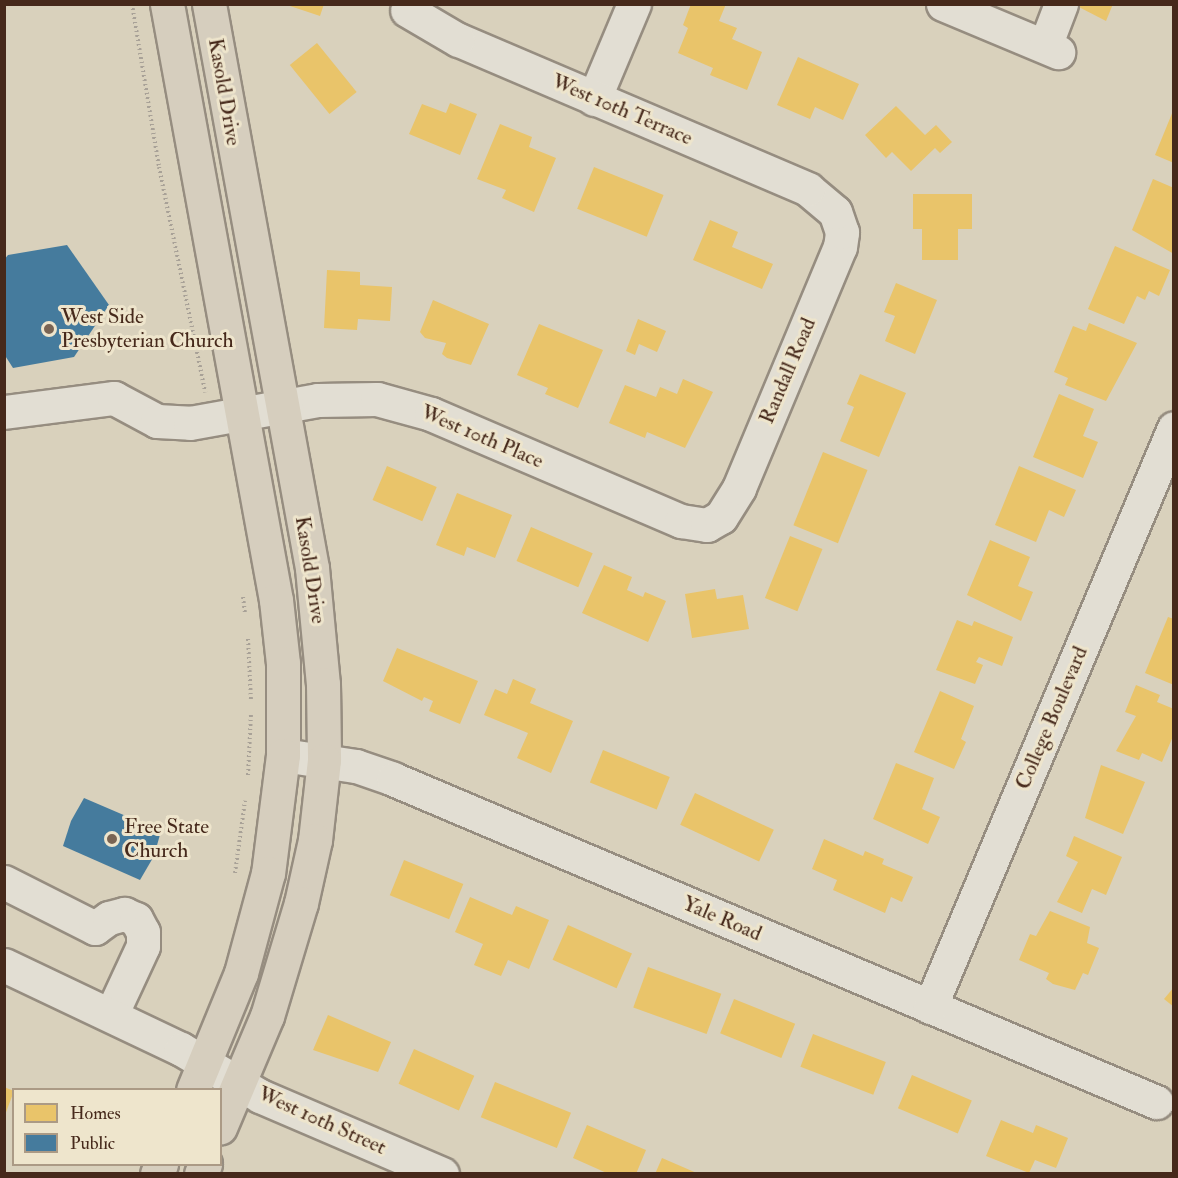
<!DOCTYPE html>
<style>
body{margin:0}
#map{position:relative;width:1178px;height:1178px;overflow:hidden;background:#d9d1bc;font-family:"IM FELL Double Pica",serif}
div>[style]{position:absolute}
.homes>*{inset:0;background:#e9c46a;transform-origin:0 0}
.public>*{inset:0;background:#457b9d}
.path>*{height:4px;margin-top:-2px;transform-origin:0;background:repeating-linear-gradient(90deg,#a8a197 0 1.5px,transparent 0 4.5px)}
.roads{filter:drop-shadow(2px 0 #968d80) drop-shadow(-2px 0 #968d80) drop-shadow(0 2px #968d80) drop-shadow(0 -2px #968d80)}
.minor>*{height:33px;margin:-16.5px;padding:0 16.5px;transform-origin:16.5px;border-radius:16.5px;background:#e2ded3}
.major>*{height:33px;margin:-16.5px;padding:0 16.5px;transform-origin:16.5px;border-radius:16.5px;background:#d6cebe}
.dots>*{width:16px;height:16px;translate:-50% -50%;box-sizing:border-box;border:3px solid #eee5cc;border-radius:50%}
span{translate:-50% -50%;white-space:nowrap;text-align:center;line-height:1.15;-webkit-text-stroke:6px #eee5cc;paint-order:stroke}
.street-label{font-size:21px;color:#46291b}
.poi-label{font-size:21px;color:#46291b}
.left{translate:0 -50%;text-align:left}
.frame{position:absolute;inset:0;border:6px solid #46291b;pointer-events:none}
.legend{position:absolute;left:12px;top:1088px;width:210px;height:78px;box-sizing:border-box;background:#eee5cc;border:2px solid #ab9a85;margin:0;padding:8px 10px;list-style:none;font-size:18px;color:#46291b}
.legend li{display:flex;align-items:center;gap:12px;height:30px}
.legend b{width:30px;border:2px solid #ab9a85}
</style>
<div id="map">
<div class="homes">
<div style="clip-path:polygon(284px 4px,324px 4px,320px 16px)"></div>
<div style="clip-path:polygon(691px 4px,726px 4px,719px 21px,737px 28px,732px 39px,762px 52px,747px 90px,710px 75px,713px 68px,678px 53px,688px 28px,683px 25px)"></div>
<div style="clip-path:polygon(1073px 4px,1113px 4px,1106px 21px)"></div>
<div style="left:317px;top:43px;width:63px;height:35px;rotate:51deg"></div>
<div style="clip-path:polygon(798px 57px,859px 84px,843px 120px,815px 107px,810px 119px,777px 105px)"></div>
<div style="clip-path:polygon(450px 103px,477px 114px,460px 155px,409px 134px,422px 104px,446px 113px)"></div>
<div style="clip-path:polygon(896px 106px,925px 135px,936px 125px,952px 142px,940px 153px,935px 148px,911px 171px,892px 152px,886px 158px,865px 135px)"></div>
<div style="clip-path:polygon(1173px 111px,1174px 111px,1174px 163px,1155px 155px)"></div>
<div style="clip-path:polygon(500px 124px,532px 137px,529px 147px,556px 158px,534px 212px,502px 198px,506px 190px,477px 179px)"></div>
<div style="left:594px;top:167px;width:75px;height:45px;rotate:22deg"></div>
<div style="clip-path:polygon(1153px 179px,1174px 188px,1174px 254px,1132px 230px)"></div>
<div style="clip-path:polygon(913px 194px,972px 194px,972px 229px,958px 229px,958px 260px,922px 260px,922px 229px,913px 229px)"></div>
<div style="clip-path:polygon(710px 220px,738px 232px,732px 247px,773px 264px,762px 289px,693px 260px)"></div>
<div style="clip-path:polygon(1115px 246px,1170px 270px,1159px 296px,1149px 291px,1145px 300px,1137px 296px,1124px 324px,1088px 309px)"></div>
<div style="clip-path:polygon(327px 270px,360px 272px,360px 285px,392px 287px,390px 321px,358px 319px,357px 330px,324px 328px)"></div>
<div style="clip-path:polygon(896px 283px,937px 300px,915px 354px,885px 341px,895px 316px,884px 312px)"></div>
<div style="clip-path:polygon(433px 300px,489px 324px,471px 365px,447px 358px,442px 354px,446px 343px,425px 338px,420px 332px)"></div>
<div style="clip-path:polygon(638px 319px,666px 331px,657px 352px,639px 344px,635px 355px,626px 351px)"></div>
<div style="clip-path:polygon(1089px 323px,1137px 343px,1106px 401px,1065px 385px,1068px 378px,1054px 372px,1073px 326px,1086px 331px)"></div>
<div style="clip-path:polygon(539px 324px,603px 350px,578px 408px,545px 394px,548px 388px,517px 375px)"></div>
<div style="clip-path:polygon(860px 374px,906px 393px,879px 457px,840px 441px,854px 407px,847px 404px)"></div>
<div style="clip-path:polygon(683px 379px,713px 392px,685px 448px,647px 432px,645px 438px,609px 423px,625px 385px,656px 397px,660px 387px,677px 394px)"></div>
<div style="clip-path:polygon(1059px 394px,1094px 409px,1083px 436px,1098px 442px,1083px 478px,1033px 457px)"></div>
<div style="left:823px;top:452px;width:48px;height:79px;rotate:22deg"></div>
<div style="left:387px;top:466px;width:54px;height:37px;rotate:23deg"></div>
<div style="clip-path:polygon(1019px 466px,1076px 490px,1064px 517px,1049px 510px,1036px 542px,995px 525px)"></div>
<div style="clip-path:polygon(457px 493px,512px 515px,495px 558px,467px 547px,464px 556px,436px 545px)"></div>
<div style="left:531px;top:527px;width:67px;height:37px;rotate:23deg"></div>
<div style="left:790px;top:536px;width:35px;height:67px;rotate:22deg"></div>
<div style="clip-path:polygon(990px 540px,1030px 557px,1018px 586px,1033px 592px,1021px 621px,967px 595px)"></div>
<div style="clip-path:polygon(604px 565px,632px 577px,627px 590px,643px 597px,645px 592px,666px 601px,648px 642px,582px 613px)"></div>
<div style="clip-path:polygon(715px 589px,717px 599px,743px 595px,749px 629px,692px 638px,685px 594px)"></div>
<div style="clip-path:polygon(1168px 617px,1174px 619px,1174px 685px,1145px 673px)"></div>
<div style="clip-path:polygon(957px 620px,972px 626px,974px 621px,1013px 637px,1002px 666px,979px 657px,976px 662px,983px 665px,975px 684px,936px 670px)"></div>
<div style="clip-path:polygon(397px 648px,478px 681px,460px 724px,429px 711px,433px 701px,424px 697px,422px 701px,383px 681px)"></div>
<div style="clip-path:polygon(513px 679px,536px 689px,530px 703px,573px 721px,551px 773px,517px 758px,528px 733px,484px 715px,495px 689px,507px 694px)"></div>
<div style="clip-path:polygon(1136px 685px,1160px 695px,1157px 702px,1174px 709px,1174px 734px,1162px 762px,1142px 753px,1139px 760px,1116px 751px,1136px 716px,1125px 712px)"></div>
<div style="clip-path:polygon(940px 691px,974px 706px,961px 739px,966px 742px,954px 769px,914px 752px)"></div>
<div style="left:603px;top:750px;width:72px;height:35px;rotate:22deg"></div>
<div style="clip-path:polygon(896px 763px,934px 778px,922px 809px,940px 817px,928px 844px,873px 819px)"></div>
<div style="clip-path:polygon(1101px 765px,1145px 782px,1123px 834px,1085px 818px)"></div>
<div style="left:695px;top:793px;width:87px;height:35px;rotate:25deg"></div>
<div style="clip-path:polygon(1074px 836px,1122px 857px,1106px 895px,1092px 889px,1082px 913px,1057px 902px,1078px 862px,1066px 856px)"></div>
<div style="clip-path:polygon(824px 839px,863px 856px,865px 851px,884px 859px,882px 864px,913px 877px,902px 902px,891px 897px,885px 913px,833px 890px,837px 880px,812px 869px)"></div>
<div style="left:404px;top:860px;width:64px;height:38px;rotate:22deg"></div>
<div style="clip-path:polygon(470px 897px,512px 915px,516px 906px,549px 920px,529px 969px,508px 960px,501px 976px,474px 965px,483px 944px,455px 932px)"></div>
<div style="clip-path:polygon(1050px 911px,1090px 927px,1087px 943px,1099px 948px,1088px 975px,1083px 973px,1075px 990px,1053px 984px,1046px 979px,1049px 973px,1019px 960px,1030px 934px,1036px 936px)"></div>
<div style="left:568px;top:925px;width:70px;height:38px;rotate:24deg"></div>
<div style="left:648px;top:967px;width:78px;height:43px;rotate:20deg"></div>
<div style="clip-path:polygon(1174px 987px,1174px 1007px,1164px 999px)"></div>
<div style="left:734px;top:999px;width:66px;height:37px;rotate:22deg"></div>
<div style="clip-path:polygon(328px 1015px,391px 1042px,378px 1072px,313px 1050px)"></div>
<div style="left:813px;top:1034px;width:78px;height:35px;rotate:21deg"></div>
<div style="left:414px;top:1049px;width:66px;height:38px;rotate:24deg"></div>
<div style="left:912px;top:1075px;width:65px;height:36px;rotate:23deg"></div>
<div style="left:495px;top:1082px;width:82px;height:38px;rotate:22deg"></div>
<div style="clip-path:polygon(4px 1087px,14px 1091px,5px 1115px,4px 1115px)"></div>
<div style="clip-path:polygon(1001px 1120px,1033px 1133px,1036px 1125px,1068px 1138px,1056px 1168px,1035px 1160px,1029px 1173px,986px 1156px)"></div>
<div style="clip-path:polygon(587px 1125px,646px 1150px,636px 1174px,609px 1174px,573px 1158px)"></div>
<div style="clip-path:polygon(662px 1158px,699px 1174px,655px 1174px)"></div>
</div>
<div class="public">
<div style="clip-path:polygon(67px 245px,109px 305px,74px 357px,13px 368px,4px 354px,4px 260px,8px 255px)"></div>
<div style="clip-path:polygon(84px 798px,161px 831px,154px 856px,140px 880px,63px 846px,71px 821px)"></div>
</div>
<div class="path">
<div style="left:132px;top:4px;width:165px;rotate:80.6deg"></div>
<div style="left:159px;top:167px;width:230px;rotate:78.4deg"></div>
<div style="left:243px;top:597px;width:17px;rotate:83deg"></div>
<div style="left:248px;top:639px;width:61px;rotate:87.2deg"></div>
<div style="left:248px;top:775px;width:61px;rotate:-87.2deg"></div>
<div style="left:235px;top:873px;width:73px;rotate:-82.1deg"></div>
</div>
<div class="roads">
<div class="minor">
<div style="left:943px;top:4px;width:125px;rotate:22.7deg"></div>
<div style="left:1045px;top:46px;width:45px;rotate:-69.1deg"></div>
<div style="left:594px;top:99px;width:103px;rotate:-67.2deg"></div>
<div style="left:4px;top:412px;width:111px;rotate:-7.3deg"></div>
<div style="left:114px;top:398px;width:49px;rotate:28.1deg"></div>
<div style="left:157px;top:421px;width:33px;rotate:3deg"></div>
<div style="left:190px;top:423px;width:130px;rotate:-10.2deg"></div>
<div style="left:318px;top:400px;width:59px;rotate:-1deg"></div>
<div style="left:377px;top:399px;width:56px;rotate:15.5deg"></div>
<div style="left:431px;top:414px;width:272px;rotate:23.2deg"></div>
<div style="left:681px;top:521px;width:26px;rotate:9deg"></div>
<div style="left:707px;top:525px;width:16px;rotate:-30deg"></div>
<div style="left:721px;top:517px;width:34px;rotate:-58deg"></div>
<div style="left:739px;top:488px;width:261px;rotate:-67.3deg"></div>
<div style="left:840px;top:247px;width:15px;rotate:-82deg"></div>
<div style="left:842px;top:232px;width:21px;rotate:-109deg"></div>
<div style="left:835px;top:212px;width:35px;rotate:-140deg"></div>
<div style="left:808px;top:189px;width:380px;rotate:-156.9deg"></div>
<div style="left:458px;top:40px;width:59px;rotate:-149.5deg"></div>
<div style="left:283px;top:755px;width:74px;rotate:8.6deg"></div>
<div style="left:356px;top:766px;width:39px;rotate:19deg"></div>
<div style="left:393px;top:779px;width:829px;rotate:22.94deg"></div>
<div style="left:4px;top:882px;width:102px;rotate:26.8deg"></div>
<div style="left:95px;top:928px;width:17px;rotate:-36deg"></div>
<div style="left:109px;top:918px;width:16px;rotate:-15deg"></div>
<div style="left:124px;top:914px;width:13px;rotate:23deg"></div>
<div style="left:136px;top:919px;width:15px;rotate:62deg"></div>
<div style="left:143px;top:932px;width:14px;rotate:90deg"></div>
<div style="left:143px;top:946px;width:76px;rotate:114.9deg"></div>
<div style="left:4px;top:965px;width:196px;rotate:25.4deg"></div>
<div style="left:181px;top:1049px;width:92px;rotate:30.7deg"></div>
<div style="left:260px;top:1096px;width:198px;rotate:23.2deg"></div>
<div style="left:930px;top:1007px;width:628px;rotate:-67.15deg"></div>
</div>
<div class="major">
<div style="left:167px;top:4px;width:606px;rotate:79.64deg"></div>
<div style="left:276px;top:600px;width:63px;rotate:83.7deg"></div>
<div style="left:283px;top:663px;width:92px;rotate:90deg"></div>
<div style="left:283px;top:755px;width:119px;rotate:97.2deg"></div>
<div style="left:268px;top:873px;width:104px;rotate:105.1deg"></div>
<div style="left:241px;top:973px;width:126px;rotate:112.3deg"></div>
<div style="left:209px;top:4px;width:573px;rotate:79.65deg"></div>
<div style="left:312px;top:568px;width:117px;rotate:84.6deg"></div>
<div style="left:323px;top:684px;width:76px;rotate:89.2deg"></div>
<div style="left:324px;top:760px;width:81px;rotate:96.4deg"></div>
<div style="left:315px;top:840px;width:65px;rotate:102.5deg"></div>
<div style="left:301px;top:903px;width:118px;rotate:106.7deg"></div>
<div style="left:267px;top:1016px;width:121px;rotate:112.9deg"></div>
<div style="left:157px;top:1174px;width:11px;rotate:-68deg"></div>
<div style="left:201px;top:1174px;width:11px;rotate:-68deg"></div>
</div>
</div>
<div class="dots">
<div style="left:49px;top:329px;background:#796453"></div>
<div style="left:112px;top:839px;background:#796453"></div>
</div>
<div class="street-label">
<span style="left:224px;top:92px;rotate:80deg">Kasold Drive</span>
<span style="left:622px;top:110px;rotate:23deg">West 10th Terrace</span>
<span style="left:788px;top:371px;rotate:-67deg">Randall Road</span>
<span style="left:482px;top:437px;rotate:23deg">West 10th Place</span>
<span style="left:310px;top:570px;rotate:81deg">Kasold Drive</span>
<span style="left:1052px;top:718px;rotate:-67deg">College Boulevard</span>
<span style="left:722px;top:919px;rotate:23deg">Yale Road</span>
<span style="left:322px;top:1121px;rotate:24deg">West 10th Street</span>
</div>
<div class="poi-label">
<span class="left" style="left:61px;top:329px">West Side<br>Presbyterian Church</span>
<span class="left" style="left:124px;top:839px">Free State<br>Church</span>
</div>
<div class="frame"></div>
<ul class="legend">
<li><b style="height:16px;background:#e9c46a"></b>Homes</li>
<li><b style="height:16px;background:#457b9d"></b>Public</li>
</ul>
</div>
